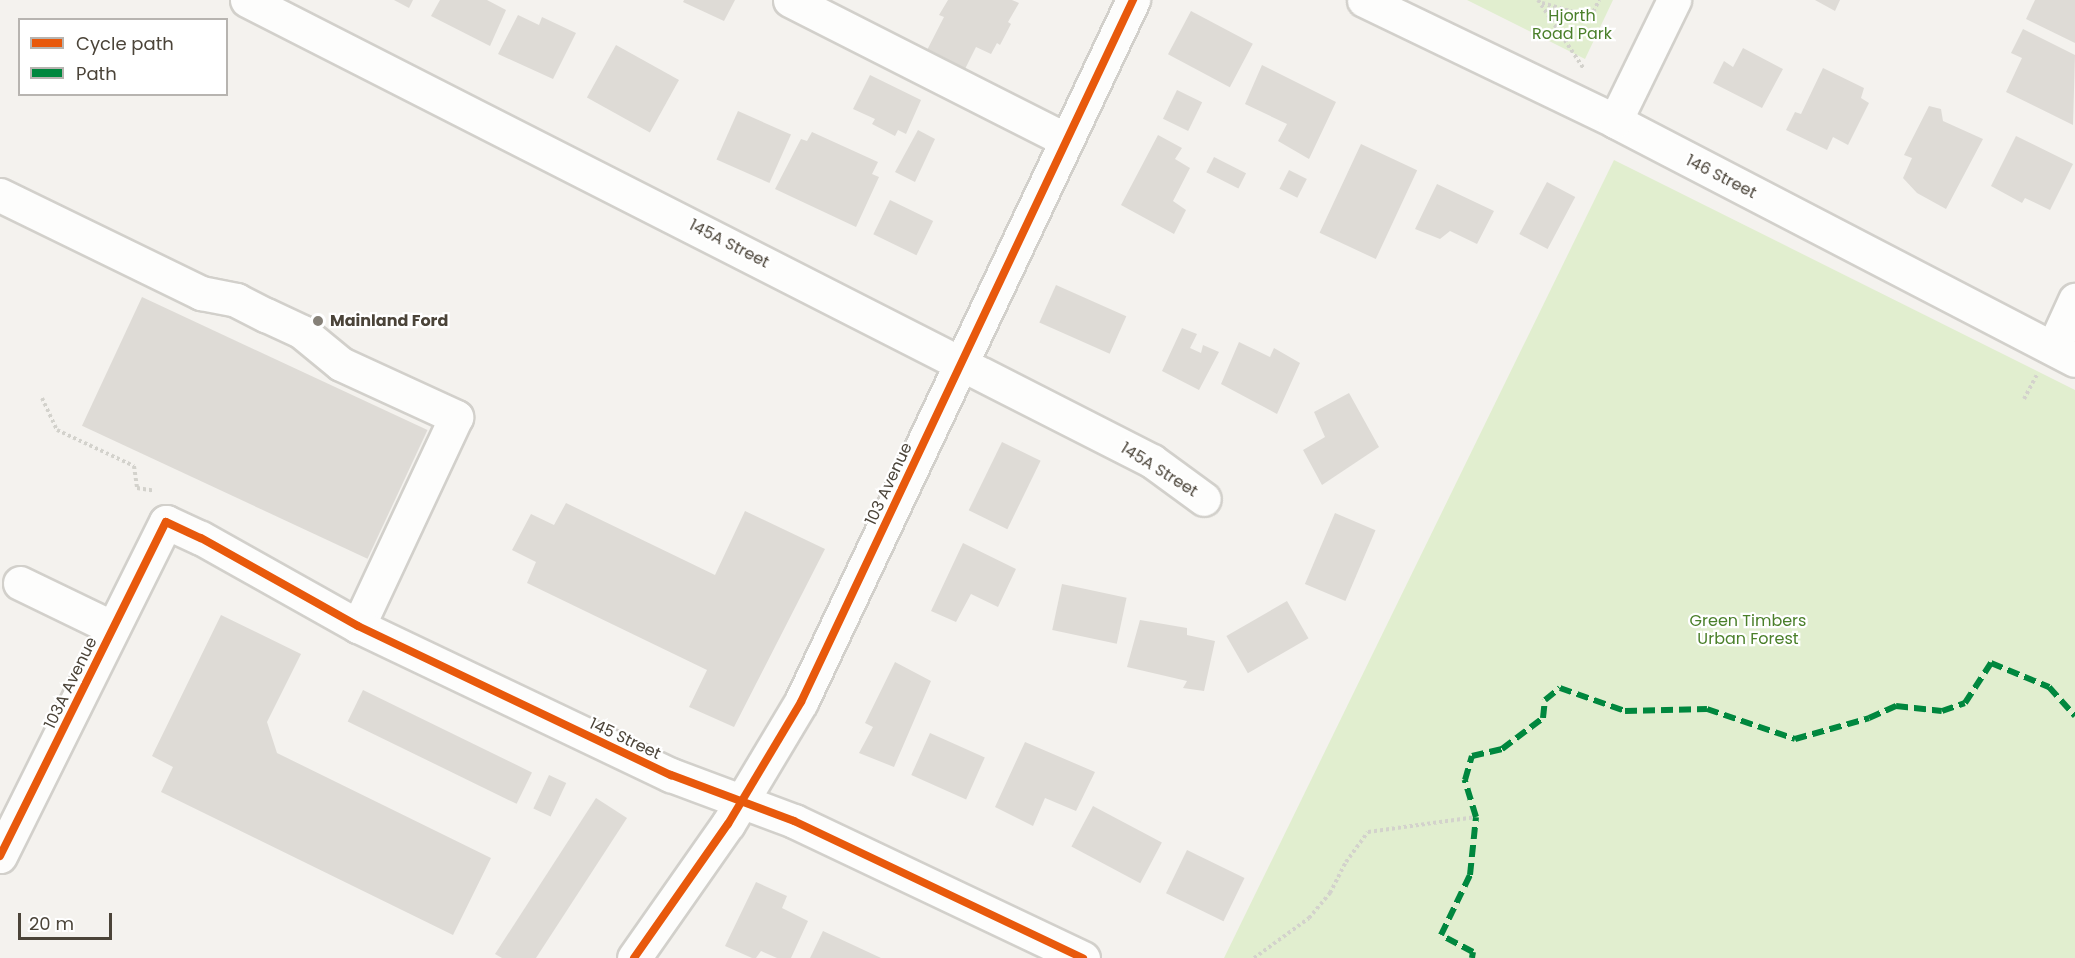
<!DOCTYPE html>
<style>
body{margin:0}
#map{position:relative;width:2075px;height:958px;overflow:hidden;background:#f4f2ee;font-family:Poppins,sans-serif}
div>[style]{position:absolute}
.green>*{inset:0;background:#e1eecf}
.building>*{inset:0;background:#dedbd6;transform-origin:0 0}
.path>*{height:4px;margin-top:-2px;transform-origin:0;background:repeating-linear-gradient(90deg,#d3d2cc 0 3px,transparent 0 6px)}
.roads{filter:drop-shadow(2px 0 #d2d0cb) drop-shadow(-2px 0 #d2d0cb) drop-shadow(0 2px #d2d0cb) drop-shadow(0 -2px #d2d0cb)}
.minor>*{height:33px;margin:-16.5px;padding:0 16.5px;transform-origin:16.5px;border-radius:16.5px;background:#fdfdfc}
.quiet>*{height:6px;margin-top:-3px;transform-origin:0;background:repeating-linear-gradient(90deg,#00873e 0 12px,transparent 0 18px)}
.cycleway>*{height:8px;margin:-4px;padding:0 4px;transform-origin:4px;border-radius:4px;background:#e8590c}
.dots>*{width:16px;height:16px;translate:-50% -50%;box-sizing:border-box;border:3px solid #fff;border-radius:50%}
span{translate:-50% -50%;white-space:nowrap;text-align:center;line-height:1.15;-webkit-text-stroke:4.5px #fff;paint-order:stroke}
.park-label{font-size:16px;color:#4a7f2a}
.street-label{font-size:16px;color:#4b4439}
.poi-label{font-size:16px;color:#4b4439;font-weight:700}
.left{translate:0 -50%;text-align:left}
.legend{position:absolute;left:18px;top:18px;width:210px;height:78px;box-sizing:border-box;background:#fff;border:2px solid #b7b4b0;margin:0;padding:8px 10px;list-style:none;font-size:18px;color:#4b4439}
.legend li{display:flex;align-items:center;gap:12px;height:30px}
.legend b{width:30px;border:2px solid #b7b4b0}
.scale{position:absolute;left:18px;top:913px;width:94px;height:27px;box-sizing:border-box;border:3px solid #4b4439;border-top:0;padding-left:8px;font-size:18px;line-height:21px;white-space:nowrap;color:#4b4439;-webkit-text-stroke:4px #fff;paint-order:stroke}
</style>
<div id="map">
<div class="green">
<div style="clip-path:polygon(1467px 0,1613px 0,1585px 59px)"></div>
<div style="clip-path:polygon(1614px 160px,2075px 390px,2075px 958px,1224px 958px)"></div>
</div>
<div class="building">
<div style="clip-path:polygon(394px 0,413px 0,409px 8px)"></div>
<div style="clip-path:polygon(440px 0,487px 0,506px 10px,490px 46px,431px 16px)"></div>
<div style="clip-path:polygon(684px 0,735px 0,724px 21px,683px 2px)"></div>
<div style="clip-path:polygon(948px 0,1012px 0,1019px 3px,1008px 22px,1011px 24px,1000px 45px,997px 43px,991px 54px,976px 47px,964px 71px,925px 54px,944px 17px,939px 15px)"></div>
<div style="clip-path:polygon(1815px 0,1840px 0,1835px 11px)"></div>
<div style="clip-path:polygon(2035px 0,2075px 0,2075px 43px,2026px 19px)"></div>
<div style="left:1191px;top:11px;width:70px;height:49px;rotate:28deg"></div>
<div style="clip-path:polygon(518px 15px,539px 25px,542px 17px,576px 33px,553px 79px,498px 54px)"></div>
<div style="clip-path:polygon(2023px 29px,2075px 55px,2073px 125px,2006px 92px,2022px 58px,2011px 53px)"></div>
<div style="left:616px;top:45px;width:72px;height:60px;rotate:29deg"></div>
<div style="clip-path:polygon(1743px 48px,1783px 69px,1762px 108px,1713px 83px,1724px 61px,1733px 67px)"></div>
<div style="clip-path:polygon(1262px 65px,1336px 102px,1309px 159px,1278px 141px,1287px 124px,1245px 104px)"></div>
<div style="clip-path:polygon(1823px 68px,1864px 88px,1861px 98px,1869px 103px,1848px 145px,1833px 137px,1827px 150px,1786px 130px,1795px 112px,1801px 114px)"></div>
<div style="clip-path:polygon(870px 75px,921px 100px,906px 134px,898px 130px,895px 136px,872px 124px,875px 119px,853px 109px)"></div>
<div style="left:1177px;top:90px;width:28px;height:32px;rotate:26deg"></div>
<div style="clip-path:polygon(1929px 106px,1941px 109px,1943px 121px,1983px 139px,1946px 209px,1917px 193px,1903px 178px,1912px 158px,1904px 155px)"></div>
<div style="left:738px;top:111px;width:58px;height:53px;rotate:24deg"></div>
<div style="clip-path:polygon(918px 130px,935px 139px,915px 182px,895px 172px)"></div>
<div style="clip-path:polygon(812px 132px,878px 162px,872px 174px,879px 177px,856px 227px,775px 189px,801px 139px,807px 141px)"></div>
<div style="clip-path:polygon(1158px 135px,1182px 148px,1175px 159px,1190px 168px,1173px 201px,1186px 210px,1174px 234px,1121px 205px)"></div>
<div style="clip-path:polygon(2016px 136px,2073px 164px,2050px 210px,2025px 198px,2022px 203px,1991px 186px)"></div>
<div style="left:1361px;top:144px;width:62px;height:98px;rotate:25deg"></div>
<div style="left:1214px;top:157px;width:36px;height:17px;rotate:27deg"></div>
<div style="left:1289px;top:170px;width:20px;height:21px;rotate:27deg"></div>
<div style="left:1547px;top:182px;width:32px;height:59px;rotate:28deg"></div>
<div style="clip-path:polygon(1437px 184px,1494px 211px,1477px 244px,1450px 231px,1440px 239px,1415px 229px)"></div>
<div style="left:890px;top:200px;width:48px;height:38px;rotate:26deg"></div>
<div style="left:1056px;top:285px;width:77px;height:41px;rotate:24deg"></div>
<div style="left:142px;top:297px;width:315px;height:142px;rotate:25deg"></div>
<div style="clip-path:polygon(1182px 328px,1197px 334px,1190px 348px,1201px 353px,1203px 345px,1219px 352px,1199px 390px,1162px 371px)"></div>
<div style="clip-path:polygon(1239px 342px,1270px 357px,1274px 348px,1300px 363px,1277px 414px,1221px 384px)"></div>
<div style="clip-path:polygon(1349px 393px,1379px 447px,1322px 485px,1303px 450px,1325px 437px,1314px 412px)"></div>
<div style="left:1002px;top:442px;width:43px;height:76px;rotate:26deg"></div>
<div style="clip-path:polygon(566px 503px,715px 575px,745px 511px,825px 549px,734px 727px,689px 707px,707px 670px,527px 583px,536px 562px,512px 550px,531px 514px,554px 525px)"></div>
<div style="left:1335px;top:513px;width:44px;height:77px;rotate:23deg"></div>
<div style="clip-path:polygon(963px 543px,1016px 569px,998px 607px,971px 594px,956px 622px,931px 611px)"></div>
<div style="left:1062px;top:584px;width:66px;height:47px;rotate:12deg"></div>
<div style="left:1287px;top:601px;width:43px;height:70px;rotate:60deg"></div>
<div style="clip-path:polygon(221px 615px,301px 654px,267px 722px,277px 753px,491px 858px,453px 935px,161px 792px,173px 767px,152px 756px)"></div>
<div style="clip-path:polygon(1140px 620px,1187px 628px,1187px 635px,1215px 641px,1204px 691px,1183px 688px,1187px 681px,1127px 667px)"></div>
<div style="clip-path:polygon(895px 662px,931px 681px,894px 767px,859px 753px,873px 727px,865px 723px)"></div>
<div style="left:363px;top:690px;width:188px;height:35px;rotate:26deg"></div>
<div style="left:930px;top:733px;width:60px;height:46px;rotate:24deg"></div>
<div style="clip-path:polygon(1025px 742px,1095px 772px,1076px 811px,1045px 798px,1033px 826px,995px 807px)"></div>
<div style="left:549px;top:775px;width:19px;height:37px;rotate:25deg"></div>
<div style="clip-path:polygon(596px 798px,627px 818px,536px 958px,502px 958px,495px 954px)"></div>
<div style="left:1093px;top:806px;width:78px;height:46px;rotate:28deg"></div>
<div style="left:1187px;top:850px;width:64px;height:48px;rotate:26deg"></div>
<div style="clip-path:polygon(756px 882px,787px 896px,782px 908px,808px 921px,791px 958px,777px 958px,761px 951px,756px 958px,752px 958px,725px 946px)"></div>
<div style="clip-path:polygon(823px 931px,881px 958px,810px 958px)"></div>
</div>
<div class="path">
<div style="left:1538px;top:0;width:83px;rotate:56.3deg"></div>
<div style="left:1542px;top:3px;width:51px;rotate:15.9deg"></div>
<div style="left:1591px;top:17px;width:19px;rotate:-65deg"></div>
<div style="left:42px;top:398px;width:35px;rotate:65deg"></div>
<div style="left:57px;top:430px;width:85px;rotate:25.1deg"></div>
<div style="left:134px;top:466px;width:22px;rotate:82deg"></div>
<div style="left:137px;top:488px;width:18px;rotate:9deg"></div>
<div style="left:2024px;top:399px;width:27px;rotate:-62deg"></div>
<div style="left:1254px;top:958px;width:68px;rotate:-36deg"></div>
<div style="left:1309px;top:918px;width:33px;rotate:-50deg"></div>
<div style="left:1330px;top:893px;width:35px;rotate:-63deg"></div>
<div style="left:1346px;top:862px;width:37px;rotate:-54deg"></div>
<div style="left:1368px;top:832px;width:109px;rotate:-7.9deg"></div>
</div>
<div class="roads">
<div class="minor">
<div style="left:247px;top:0;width:1016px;rotate:26.99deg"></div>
<div style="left:1152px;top:461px;width:64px;rotate:36.2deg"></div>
<div style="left:790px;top:0;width:309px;rotate:26.9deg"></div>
<div style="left:1364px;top:0;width:279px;rotate:25.7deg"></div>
<div style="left:1615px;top:121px;width:518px;rotate:27.45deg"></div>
<div style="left:1615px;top:121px;width:135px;rotate:-64deg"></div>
<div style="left:0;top:195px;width:224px;rotate:26deg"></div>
<div style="left:201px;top:293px;width:36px;rotate:11deg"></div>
<div style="left:236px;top:300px;width:34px;rotate:27deg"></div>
<div style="left:266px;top:315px;width:40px;rotate:25deg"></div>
<div style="left:302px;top:332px;width:50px;rotate:39.4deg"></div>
<div style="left:341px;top:364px;width:127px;rotate:24.7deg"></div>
<div style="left:456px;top:417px;width:231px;rotate:115.1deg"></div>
<div style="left:2053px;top:348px;width:53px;rotate:-65.4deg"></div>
<div style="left:20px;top:583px;width:103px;rotate:25.8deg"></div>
<div style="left:0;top:856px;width:373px;rotate:-63.6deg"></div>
<div style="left:166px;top:522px;width:38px;rotate:25deg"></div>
<div style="left:201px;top:538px;width:180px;rotate:29.3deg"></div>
<div style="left:358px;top:626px;width:347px;rotate:25.5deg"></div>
<div style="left:671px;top:775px;width:131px;rotate:20.5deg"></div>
<div style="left:794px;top:821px;width:320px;rotate:25.4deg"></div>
<div style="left:634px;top:958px;width:164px;rotate:-55deg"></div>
<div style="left:728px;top:824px;width:142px;rotate:-59.1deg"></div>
<div style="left:801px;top:702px;width:777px;rotate:-64.69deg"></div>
</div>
</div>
<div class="quiet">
<div style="left:1472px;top:958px;width:6px;rotate:-81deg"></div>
<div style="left:1473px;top:952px;width:36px;rotate:-152deg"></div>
<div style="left:1441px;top:935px;width:67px;rotate:-64.2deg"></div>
<div style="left:1470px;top:875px;width:58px;rotate:-84.1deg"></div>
<div style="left:1476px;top:817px;width:39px;rotate:-107deg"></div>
<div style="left:1465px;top:780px;width:25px;rotate:-74deg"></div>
<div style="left:1472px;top:756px;width:31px;rotate:-13deg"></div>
<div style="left:1502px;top:749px;width:51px;rotate:-37.1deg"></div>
<div style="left:1543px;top:718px;width:18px;rotate:-84deg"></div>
<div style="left:1545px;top:700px;width:19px;rotate:-39deg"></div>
<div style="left:1560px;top:688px;width:69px;rotate:19.5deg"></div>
<div style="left:1625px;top:711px;width:82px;rotate:-1.4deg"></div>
<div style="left:1707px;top:709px;width:93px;rotate:18.8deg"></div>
<div style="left:1795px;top:739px;width:77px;rotate:-15.8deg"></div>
<div style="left:1869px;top:718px;width:30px;rotate:-24deg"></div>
<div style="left:1896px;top:706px;width:46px;rotate:6.2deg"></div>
<div style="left:1942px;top:711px;width:24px;rotate:-19deg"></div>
<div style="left:1965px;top:703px;width:48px;rotate:-57deg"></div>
<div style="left:1991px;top:663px;width:63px;rotate:22.5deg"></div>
<div style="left:2049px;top:687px;width:39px;rotate:48deg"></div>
</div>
<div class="cycleway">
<div style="left:0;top:856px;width:373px;rotate:-63.6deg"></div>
<div style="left:166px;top:522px;width:38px;rotate:25deg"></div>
<div style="left:201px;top:538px;width:180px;rotate:29.3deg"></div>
<div style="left:358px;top:626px;width:347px;rotate:25.5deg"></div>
<div style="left:671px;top:775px;width:131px;rotate:20.5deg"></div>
<div style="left:794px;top:821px;width:320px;rotate:25.4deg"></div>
<div style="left:634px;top:958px;width:164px;rotate:-55deg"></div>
<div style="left:728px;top:824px;width:142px;rotate:-59.1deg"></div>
<div style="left:801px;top:702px;width:777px;rotate:-64.69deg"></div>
</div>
<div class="dots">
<div style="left:318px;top:321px;background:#868178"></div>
</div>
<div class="park-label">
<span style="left:1572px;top:25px">Hjorth<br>Road Park</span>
<span style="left:1748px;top:630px">Green Timbers<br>Urban Forest</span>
</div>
<div class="street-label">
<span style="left:1721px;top:177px;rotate:27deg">146 Street</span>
<span style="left:729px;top:244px;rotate:27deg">145A Street</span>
<span style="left:1159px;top:470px;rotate:32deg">145A Street</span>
<span style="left:889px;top:484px;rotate:-65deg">103 Avenue</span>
<span style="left:71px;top:683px;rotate:-64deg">103A Avenue</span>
<span style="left:625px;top:739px;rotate:25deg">145 Street</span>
</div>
<div class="poi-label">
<span class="left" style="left:330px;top:321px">Mainland Ford</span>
</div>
<ul class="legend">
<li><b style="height:8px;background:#e8590c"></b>Cycle path</li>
<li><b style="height:8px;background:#00873e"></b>Path</li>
</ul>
<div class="scale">20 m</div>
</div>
